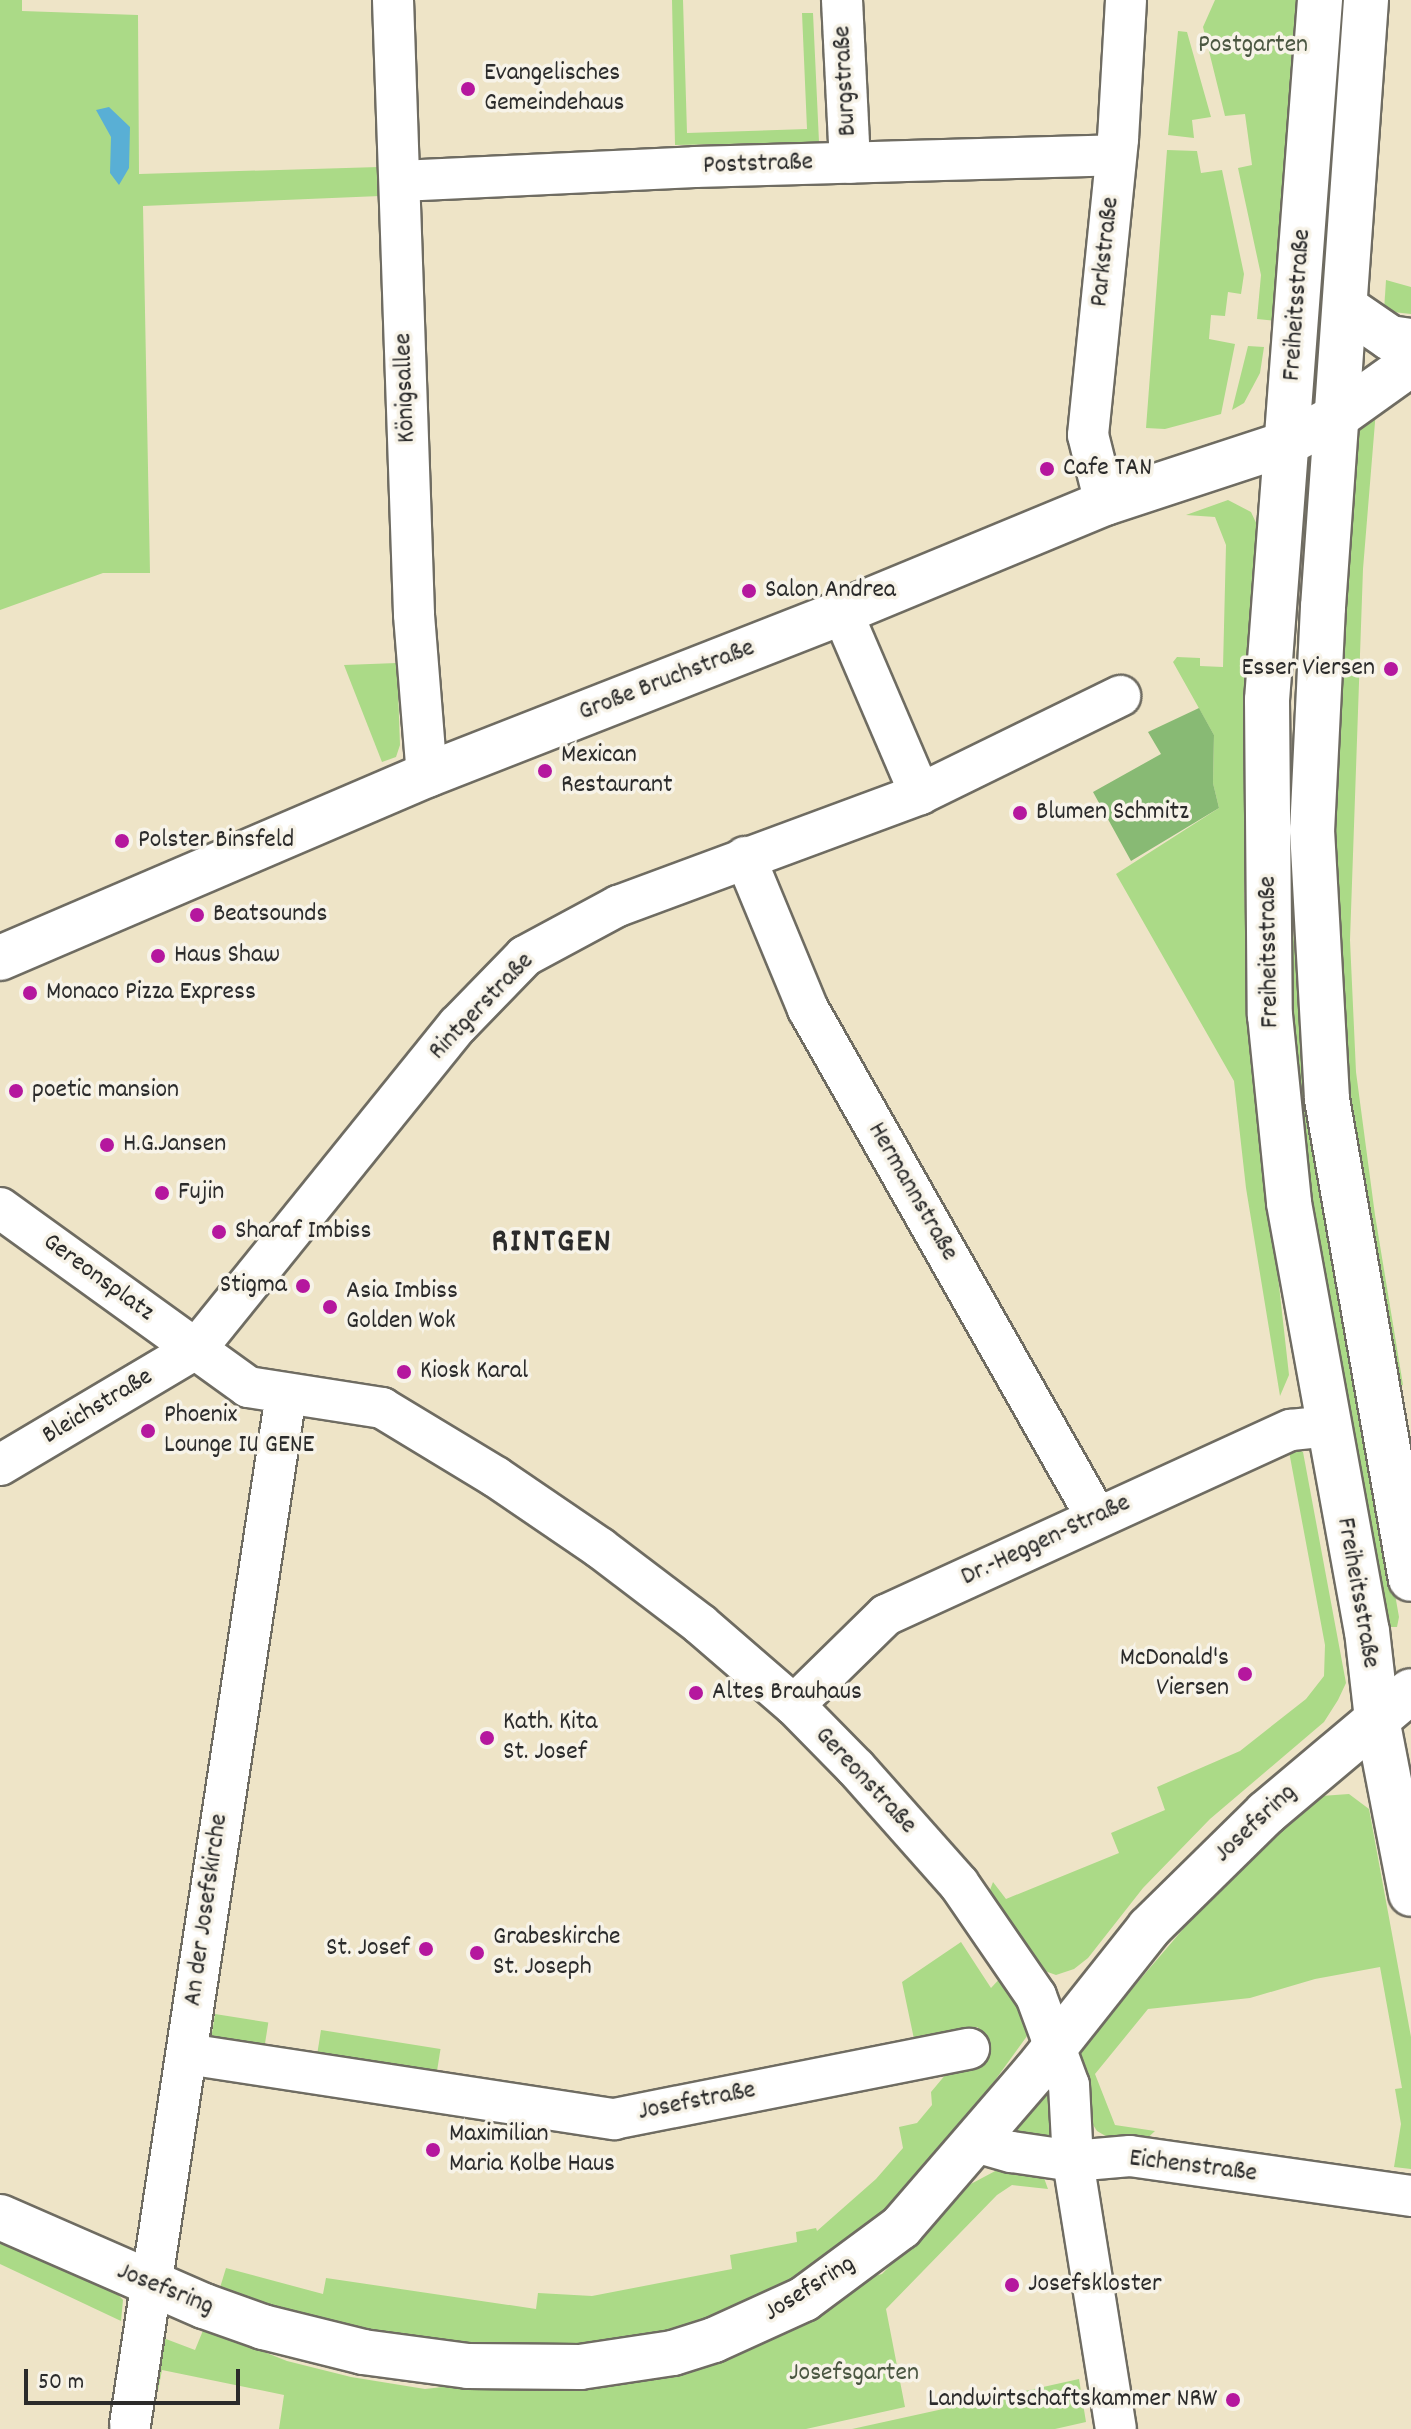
<!DOCTYPE html>
<meta charset="utf-8">
<style>
body{margin:0}
#map{position:relative;width:1411px;height:2429px;overflow:hidden;background:#eee4c7;font-family:Dekko,sans-serif}
div>[style]{position:absolute}
.green>*{inset:0;background:#abda87;transform-origin:0 0}
.forest>*{inset:0;background:#88ba74}
.water>*{inset:0;background:#59afd5}
.roads{filter:drop-shadow(2px 0 #6f6c62) drop-shadow(-2px 0 #6f6c62) drop-shadow(0 2px #6f6c62) drop-shadow(0 -2px #6f6c62)}
.minor>*{height:40px;margin:-20px;padding:0 20px;transform-origin:20px;border-radius:20px;background:#fff}
.major>*{height:44px;margin:-22px;padding:0 22px;transform-origin:22px;border-radius:22px;background:#fff}
.dots>*{width:22px;height:22px;translate:-50% -50%;box-sizing:border-box;border:4px solid #f7f3e8;border-radius:50%}
span{translate:-50% -50%;white-space:nowrap;text-align:center;line-height:1.15;-webkit-text-stroke:7px #f7f3e8;paint-order:stroke}
.park-label{font-size:26px;color:#4b5742}
.poi-label{font-size:26px;color:#2b2b2b}
.left{translate:0 -50%;text-align:left}
.right{translate:-100% -50%;text-align:right}
.street-label{font-size:26px;color:#2b2b2b}
.district-label{font-size:34px;color:#2b2b2b;font-weight:700;letter-spacing:2px}
.scale{position:absolute;left:24px;top:2369px;width:216px;height:36px;box-sizing:border-box;border:4px solid #2b2b2b;border-top:0;padding-left:10px;font-size:24px;line-height:28px;white-space:nowrap;color:#2b2b2b;-webkit-text-stroke:6px #f7f3e8;paint-order:stroke}
</style>
<div id="map">
<div class="green">
<div style="clip-path:polygon(0 0,22px 0,22px 11px,138px 15px,139px 174px,379px 167px,380px 196px,143px 206px,150px 573px,103px 573px,0 610px)"></div>
<div style="clip-path:polygon(672px 0,683px 0,687px 133px,807px 129px,802px 13px,813px 13px,819px 142px,675px 145px)"></div>
<div style="clip-path:polygon(1215px 0,1301px 0,1276px 321px,1257px 319px,1261px 275px,1238px 168px,1252px 165px,1245px 114px,1225px 116px,1203px 27px)"></div>
<div style="clip-path:polygon(1178px 31px,1187px 32px,1211px 117px,1192px 120px,1194px 138px,1168px 135px)"></div>
<div style="clip-path:polygon(1167px 150px,1197px 151px,1201px 173px,1222px 170px,1244px 274px,1241px 294px,1228px 292px,1225px 316px,1211px 315px,1209px 339px,1235px 344px,1221px 414px,1165px 429px,1146px 428px)"></div>
<div style="clip-path:polygon(1386px 280px,1411px 287px,1411px 314px,1384px 311px)"></div>
<div style="clip-path:polygon(1248px 346px,1264px 347px,1260px 373px,1244px 403px,1232px 410px)"></div>
<div style="clip-path:polygon(1376px 410px,1363px 569px,1350px 940px,1356px 1072px,1375px 1215px,1403px 1385px,1398px 1386px,1351px 1161px,1327px 841px,1354px 433px)"></div>
<div style="clip-path:polygon(1228px 500px,1251px 512px,1258px 527px,1244px 894px,1264px 1151px,1289px 1375px,1280px 1396px,1246px 1188px,1234px 1081px,1116px 874px,1219px 808px,1213px 783px,1214px 735px,1173px 662px,1177px 657px,1200px 658px,1200px 666px,1223px 667px,1226px 545px,1215px 517px,1186px 515px)"></div>
<div style="clip-path:polygon(397px 663px,400px 745px,396px 757px,382px 762px,344px 665px)"></div>
<div style="clip-path:polygon(1290px 679px,1286px 868px,1309px 1079px,1331px 1233px,1399px 1617px,1397px 1627px,1391px 1627px,1387px 1616px,1309px 1198px,1276px 870px)"></div>
<div style="clip-path:polygon(1288px 1446px,1303px 1452px,1346px 1683px,1338px 1700px,1324px 1722px,1210px 1819px,1143px 1888px,1088px 1958px,1074px 1969px,1056px 1975px,1042px 1970px,987px 1898px,993px 1882px,1006px 1899px,1119px 1853px,1111px 1833px,1165px 1810px,1157px 1787px,1240px 1751px,1306px 1699px,1324px 1676px,1325px 1645px)"></div>
<div style="clip-path:polygon(1349px 1794px,1369px 1809px,1411px 2037px,1411px 2169px,1394px 2167px,1401px 2124px,1395px 2089px,1402px 2088px,1380px 1967px,1315px 1979px,1250px 1998px,1148px 2009px,1095px 2074px,1115px 2125px,1155px 2131px,1141px 2144px,1116px 2142px,1097px 2131px,1086px 2114px,1077px 2062px,1084px 2045px,1184px 1928px,1250px 1858px,1321px 1796px)"></div>
<div style="clip-path:polygon(961px 1942px,991px 1988px,1004px 1974px,1024px 2003px,1030px 2032px,980px 2101px,890px 2209px,823px 2267px,665px 2341px,569px 2354px,393px 2345px,219px 2291px,226px 2268px,323px 2294px,326px 2278px,536px 2309px,538px 2293px,592px 2296px,732px 2269px,730px 2255px,797px 2242px,796px 2232px,816px 2228px,817px 2231px,876px 2179px,903px 2148px,899px 2127px,917px 2123px,932px 2105px,931px 2092px,957px 2061px,983px 2055px,978px 2027px,914px 2039px,902px 1982px)"></div>
<div style="left:215px;top:2014px;width:54px;height:23px;rotate:9deg"></div>
<div style="left:321px;top:2030px;width:121px;height:23px;rotate:9deg"></div>
<div style="clip-path:polygon(1044px 2093px,1049px 2094px,1056px 2119px,1058px 2144px,1011px 2133px)"></div>
<div style="clip-path:polygon(1019px 2168px,1044px 2178px,1048px 2189px,1012px 2185px,997px 2195px,886px 2309px,905px 2407px,806px 2429px,279px 2429px,284px 2395px,162px 2370px,158px 2391px,149px 2390px,158px 2336px,195px 2350px,204px 2328px,287px 2361px,351px 2377px,425px 2389px,486px 2382px,882px 2274px,967px 2186px,999px 2169px)"></div>
<div style="clip-path:polygon(0 2233px,112px 2288px,123px 2300px,121px 2321px,0 2264px)"></div>
<div style="clip-path:polygon(1079px 2379px,1086px 2422px,1055px 2429px,852px 2429px)"></div>
</div>
<div class="forest">
<div style="clip-path:polygon(1199px 708px,1214px 735px,1213px 783px,1219px 808px,1131px 861px,1093px 792px,1161px 754px,1148px 732px)"></div>
</div>
<div class="water">
<div style="clip-path:polygon(109px 107px,130px 127px,129px 168px,119px 185px,110px 173px,111px 137px,96px 110px)"></div>
</div>
<div class="roads">
<div class="minor">
<div style="left:393px;top:0;width:615px;rotate:88.04deg"></div>
<div style="left:414px;top:615px;width:161px;rotate:85.4deg"></div>
<div style="left:842px;top:0;width:163px;rotate:87.2deg"></div>
<div style="left:400px;top:181px;width:295px;rotate:-2.7deg"></div>
<div style="left:695px;top:167px;width:421px;rotate:-1.6deg"></div>
<div style="left:1105px;top:503px;width:70px;rotate:-104deg"></div>
<div style="left:1088px;top:435px;width:298px;rotate:-84.2deg"></div>
<div style="left:1118px;top:139px;width:139px;rotate:-86.7deg"></div>
<div style="left:842px;top:612px;width:198px;rotate:66.8deg"></div>
<div style="left:745px;top:857px;width:165px;rotate:67.5deg"></div>
<div style="left:808px;top:1009px;width:585px;rotate:60.41deg"></div>
<div style="left:0;top:1208px;width:306px;rotate:35.8deg"></div>
<div style="left:248px;top:1387px;width:136px;rotate:8.9deg"></div>
<div style="left:382px;top:1408px;width:133px;rotate:31.2deg"></div>
<div style="left:496px;top:1477px;width:126px;rotate:34.3deg"></div>
<div style="left:600px;top:1548px;width:126px;rotate:37.2deg"></div>
<div style="left:700px;top:1624px;width:124px;rotate:40.8deg"></div>
<div style="left:794px;top:1705px;width:88px;rotate:45.5deg"></div>
<div style="left:856px;top:1768px;width:155px;rotate:48.4deg"></div>
<div style="left:959px;top:1884px;width:136px;rotate:55.5deg"></div>
<div style="left:1036px;top:1996px;width:95px;rotate:69.7deg"></div>
<div style="left:1069px;top:2085px;width:76px;rotate:87deg"></div>
<div style="left:1073px;top:2161px;width:271px;rotate:80.9deg"></div>
<div style="left:0;top:1465px;width:229px;rotate:-30.7deg"></div>
<div style="left:197px;top:1348px;width:415px;rotate:-51.1deg"></div>
<div style="left:458px;top:1025px;width:96px;rotate:-45.8deg"></div>
<div style="left:525px;top:956px;width:106px;rotate:-28.3deg"></div>
<div style="left:618px;top:906px;width:322px;rotate:-20.3deg"></div>
<div style="left:920px;top:794px;width:223px;rotate:-26.1deg"></div>
<div style="left:794px;top:1705px;width:129px;rotate:-44.4deg"></div>
<div style="left:886px;top:1615px;width:445px;rotate:-24.6deg"></div>
<div style="left:1291px;top:1430px;width:36px;rotate:-6deg"></div>
<div style="left:187px;top:2054px;width:432px;rotate:8.7deg"></div>
<div style="left:614px;top:2119px;width:362px;rotate:-11.2deg"></div>
<div style="left:976px;top:2142px;width:37px;rotate:16deg"></div>
<div style="left:1012px;top:2152px;width:62px;rotate:8.4deg"></div>
<div style="left:1073px;top:2161px;width:57px;rotate:-5deg"></div>
<div style="left:1130px;top:2156px;width:284px;rotate:8.1deg"></div>
<div style="left:130px;top:2425px;width:1042px;rotate:-81.39deg"></div>
</div>
<div class="major">
<div style="left:1320px;top:0;width:702px;rotate:94.33deg"></div>
<div style="left:1267px;top:700px;width:315px;rotate:89.5deg"></div>
<div style="left:1270px;top:1015px;width:189px;rotate:84.2deg"></div>
<div style="left:1289px;top:1203px;width:435px;rotate:79.7deg"></div>
<div style="left:1367px;top:1631px;width:89px;rotate:83.5deg"></div>
<div style="left:1377px;top:1719px;width:178px;rotate:79deg"></div>
<div style="left:1366px;top:0;width:609px;rotate:94.05deg"></div>
<div style="left:1323px;top:607px;width:223px;rotate:92.8deg"></div>
<div style="left:1312px;top:830px;width:269px;rotate:86.8deg"></div>
<div style="left:1327px;top:1099px;width:487px;rotate:80.1deg"></div>
<div style="left:1345px;top:307px;width:55px;rotate:34.6deg"></div>
<div style="left:1390px;top:338px;width:21px;rotate:8deg"></div>
<div style="left:0;top:958px;width:465px;rotate:-23.2deg"></div>
<div style="left:427px;top:775px;width:446px;rotate:-21.4deg"></div>
<div style="left:842px;top:612px;width:285px;rotate:-22.5deg"></div>
<div style="left:1105px;top:503px;width:192px;rotate:-18.2deg"></div>
<div style="left:1287px;top:443px;width:58px;rotate:-27.9deg"></div>
<div style="left:1338px;top:416px;width:90px;rotate:-35.5deg"></div>
<div style="left:0;top:2217px;width:223px;rotate:23.6deg"></div>
<div style="left:204px;top:2306px;width:63px;rotate:19.6deg"></div>
<div style="left:263px;top:2327px;width:103px;rotate:14deg"></div>
<div style="left:363px;top:2352px;width:106px;rotate:7.6deg"></div>
<div style="left:468px;top:2366px;width:112px;rotate:0.5deg"></div>
<div style="left:580px;top:2367px;width:94px;rotate:-8.6deg"></div>
<div style="left:673px;top:2353px;width:43px;rotate:-17.6deg"></div>
<div style="left:714px;top:2340px;width:99px;rotate:-24.5deg"></div>
<div style="left:804px;top:2299px;width:121px;rotate:-36.6deg"></div>
<div style="left:901px;top:2227px;width:205px;rotate:-49.2deg"></div>
<div style="left:1035px;top:2072px;width:184px;rotate:-51.6deg"></div>
<div style="left:1149px;top:1928px;width:164px;rotate:-44.5deg"></div>
<div style="left:1266px;top:1813px;width:189px;rotate:-40.1deg"></div>
</div>
</div>
<div class="dots">
<div style="left:468px;top:89px;background:#b5179e"></div>
<div style="left:1047px;top:469px;background:#b5179e"></div>
<div style="left:749px;top:591px;background:#b5179e"></div>
<div style="left:1391px;top:669px;background:#b5179e"></div>
<div style="left:545px;top:771px;background:#b5179e"></div>
<div style="left:1020px;top:813px;background:#b5179e"></div>
<div style="left:122px;top:841px;background:#b5179e"></div>
<div style="left:197px;top:915px;background:#b5179e"></div>
<div style="left:158px;top:956px;background:#b5179e"></div>
<div style="left:30px;top:993px;background:#b5179e"></div>
<div style="left:16px;top:1091px;background:#b5179e"></div>
<div style="left:107px;top:1145px;background:#b5179e"></div>
<div style="left:162px;top:1193px;background:#b5179e"></div>
<div style="left:219px;top:1232px;background:#b5179e"></div>
<div style="left:303px;top:1286px;background:#b5179e"></div>
<div style="left:330px;top:1307px;background:#b5179e"></div>
<div style="left:404px;top:1372px;background:#b5179e"></div>
<div style="left:148px;top:1431px;background:#b5179e"></div>
<div style="left:1245px;top:1674px;background:#b5179e"></div>
<div style="left:696px;top:1693px;background:#b5179e"></div>
<div style="left:487px;top:1738px;background:#b5179e"></div>
<div style="left:426px;top:1949px;background:#b5179e"></div>
<div style="left:477px;top:1953px;background:#b5179e"></div>
<div style="left:433px;top:2150px;background:#b5179e"></div>
<div style="left:1012px;top:2285px;background:#b5179e"></div>
<div style="left:1233px;top:2400px;background:#b5179e"></div>
</div>
<div class="park-label">
<span style="left:1253px;top:46px">Postgarten</span>
<span style="left:854px;top:2374px">Josefsgarten</span>
</div>
<div class="poi-label">
<span class="left" style="left:484px;top:89px">Evangelisches<br>Gemeindehaus</span>
<span class="left" style="left:1063px;top:469px">Cafe TAN</span>
<span class="left" style="left:765px;top:591px">Salon Andrea</span>
<span class="right" style="left:1375px;top:669px">Esser Viersen</span>
<span class="left" style="left:561px;top:771px">Mexican<br>Restaurant</span>
<span class="left" style="left:1036px;top:813px">Blumen Schmitz</span>
<span class="left" style="left:138px;top:841px">Polster Binsfeld</span>
<span class="left" style="left:213px;top:915px">Beatsounds</span>
<span class="left" style="left:174px;top:956px">Haus Shaw</span>
<span class="left" style="left:46px;top:993px">Monaco Pizza Express</span>
<span class="left" style="left:32px;top:1091px">poetic mansion</span>
<span class="left" style="left:123px;top:1145px">H.G.Jansen</span>
<span class="left" style="left:178px;top:1193px">Fujin</span>
<span class="left" style="left:235px;top:1232px">Sharaf Imbiss</span>
<span class="right" style="left:287px;top:1286px">Stigma</span>
<span class="left" style="left:346px;top:1307px">Asia Imbiss<br>Golden Wok</span>
<span class="left" style="left:420px;top:1372px">Kiosk Karal</span>
<span class="left" style="left:164px;top:1431px">Phoenix<br>Lounge IU GENE</span>
<span class="right" style="left:1229px;top:1674px">McDonald's<br>Viersen</span>
<span class="left" style="left:712px;top:1693px">Altes Brauhaus</span>
<span class="left" style="left:503px;top:1738px">Kath. Kita<br>St. Josef</span>
<span class="left" style="left:493px;top:1953px">Grabeskirche<br>St. Joseph</span>
<span class="right" style="left:410px;top:1949px">St. Josef</span>
<span class="left" style="left:449px;top:2150px">Maximilian<br>Maria Kolbe Haus</span>
<span class="left" style="left:1028px;top:2285px">Josefskloster</span>
<span class="right" style="left:1217px;top:2400px">Landwirtschaftskammer NRW</span>
</div>
<div class="street-label">
<span style="left:846px;top:81px;rotate:-93deg">Burgstraße</span>
<span style="left:758px;top:165px;rotate:-2deg">Poststraße</span>
<span style="left:1106px;top:252px;rotate:-84deg">Parkstraße</span>
<span style="left:1298px;top:305px;rotate:-86deg">Freiheitsstraße</span>
<span style="left:406px;top:388px;rotate:-92deg">Königsallee</span>
<span style="left:667px;top:681px;rotate:-21deg">Große Bruchstraße</span>
<span style="left:1270px;top:952px;rotate:-91deg">Freiheitsstraße</span>
<span style="left:482px;top:1007px;rotate:-46deg">Rintgerstraße</span>
<span style="left:912px;top:1192px;rotate:60deg">Hermannstraße</span>
<span style="left:98px;top:1278px;rotate:36deg">Gereonsplatz</span>
<span style="left:98px;top:1407px;rotate:-31deg">Bleichstraße</span>
<span style="left:1046px;top:1541px;rotate:-25deg">Dr.-Heggen-Straße</span>
<span style="left:1357px;top:1593px;rotate:80deg">Freiheitsstraße</span>
<span style="left:865px;top:1781px;rotate:47deg">Gereonstraße</span>
<span style="left:1256px;top:1824px;rotate:-43deg">Josefsring</span>
<span style="left:207px;top:1910px;rotate:-82deg">An der Josefskirche</span>
<span style="left:697px;top:2102px;rotate:-11deg">Josefstraße</span>
<span style="left:1193px;top:2167px;rotate:7deg">Eichenstraße</span>
<span style="left:810px;top:2289px;rotate:-32deg">Josefsring</span>
<span style="left:165px;top:2290px;rotate:22deg">Josefsring</span>
</div>
<div class="district-label">
<span style="left:552px;top:1244px">RINTGEN</span>
</div>
<div class="scale">50 m</div>
</div>
